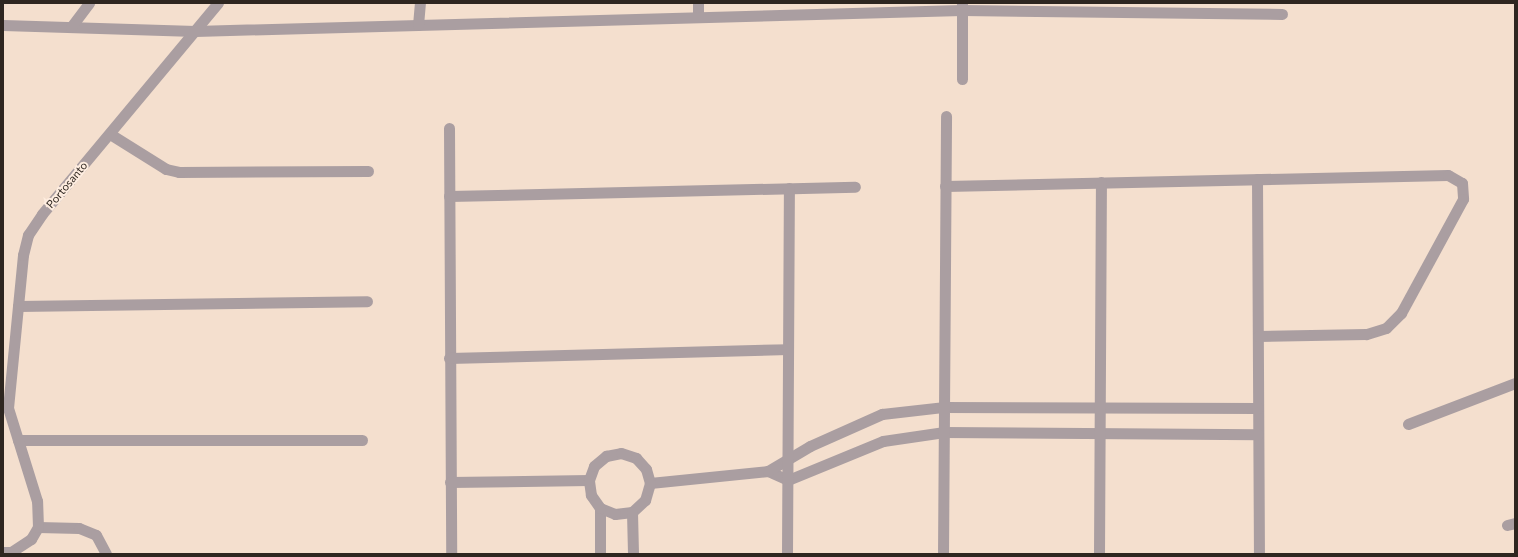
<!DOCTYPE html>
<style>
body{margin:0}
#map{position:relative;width:1518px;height:557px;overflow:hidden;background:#f4dfce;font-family:Commissioner,sans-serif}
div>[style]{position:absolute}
.minor>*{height:11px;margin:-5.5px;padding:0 5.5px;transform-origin:5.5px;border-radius:5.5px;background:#aa9ea1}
span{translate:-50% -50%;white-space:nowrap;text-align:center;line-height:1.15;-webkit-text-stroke:4px #feede0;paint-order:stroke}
.street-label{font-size:11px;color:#2e2620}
.frame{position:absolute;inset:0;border:4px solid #2e2620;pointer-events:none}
</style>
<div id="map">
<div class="minor">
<div style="left:698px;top:17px;width:14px;rotate:-90deg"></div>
<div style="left:3px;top:25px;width:192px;rotate:1.8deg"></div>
<div style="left:195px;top:31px;width:767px;rotate:-1.57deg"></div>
<div style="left:962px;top:10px;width:320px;rotate:0.7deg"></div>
<div style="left:418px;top:25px;width:22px;rotate:-85deg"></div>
<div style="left:71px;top:27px;width:30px;rotate:-53deg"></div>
<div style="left:962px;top:79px;width:75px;rotate:-90deg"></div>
<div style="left:449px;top:128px;width:426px;rotate:89.7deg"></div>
<div style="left:110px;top:134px;width:66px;rotate:32deg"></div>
<div style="left:166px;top:169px;width:13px;rotate:13deg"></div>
<div style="left:179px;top:172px;width:189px;rotate:-0.3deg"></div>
<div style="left:1257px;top:179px;width:375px;rotate:89.7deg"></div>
<div style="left:945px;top:186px;width:503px;rotate:-1.25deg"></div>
<div style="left:1448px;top:175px;width:16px;rotate:30deg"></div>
<div style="left:1462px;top:183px;width:16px;rotate:86deg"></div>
<div style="left:1463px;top:199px;width:130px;rotate:118.5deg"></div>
<div style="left:1401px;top:313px;width:21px;rotate:135deg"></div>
<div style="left:1386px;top:328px;width:21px;rotate:163deg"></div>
<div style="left:1366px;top:334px;width:108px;rotate:178.9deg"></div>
<div style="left:449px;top:196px;width:406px;rotate:-1.3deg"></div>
<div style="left:18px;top:306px;width:349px;rotate:-0.8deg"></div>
<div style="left:449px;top:358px;width:339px;rotate:-1.5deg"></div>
<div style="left:1408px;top:424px;width:115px;rotate:-21deg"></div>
<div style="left:18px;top:440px;width:344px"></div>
<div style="left:768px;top:471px;width:22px;rotate:24deg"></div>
<div style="left:788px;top:480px;width:103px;rotate:-22.3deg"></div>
<div style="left:883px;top:441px;width:62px;rotate:-8.4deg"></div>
<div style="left:944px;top:432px;width:314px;rotate:0.4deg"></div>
<div style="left:450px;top:482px;width:139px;rotate:-0.8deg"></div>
<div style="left:650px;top:483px;width:119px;rotate:-5.8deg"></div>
<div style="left:768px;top:471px;width:49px;rotate:-30.8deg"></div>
<div style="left:810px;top:446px;width:79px;rotate:-24deg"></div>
<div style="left:882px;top:414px;width:61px;rotate:-6.5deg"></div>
<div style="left:943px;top:407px;width:315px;rotate:0.2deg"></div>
<div style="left:600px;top:508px;width:46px;rotate:90deg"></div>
<div style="left:632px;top:512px;width:17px;rotate:173deg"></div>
<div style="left:615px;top:514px;width:16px;rotate:-158deg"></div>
<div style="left:600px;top:508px;width:16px;rotate:-125deg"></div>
<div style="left:591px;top:495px;width:15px;rotate:-98deg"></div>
<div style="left:589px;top:480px;width:15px;rotate:-70deg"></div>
<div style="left:594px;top:466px;width:16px;rotate:-40deg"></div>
<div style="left:606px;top:456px;width:15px;rotate:-11deg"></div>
<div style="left:621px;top:453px;width:16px;rotate:18deg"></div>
<div style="left:636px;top:458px;width:15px;rotate:48deg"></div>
<div style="left:646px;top:469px;width:15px;rotate:74deg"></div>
<div style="left:650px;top:483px;width:18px;rotate:106deg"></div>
<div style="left:645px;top:500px;width:18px;rotate:137deg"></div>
<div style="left:632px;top:512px;width:42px;rotate:88.6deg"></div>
<div style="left:1507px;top:525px;width:8px;rotate:-14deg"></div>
<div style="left:38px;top:527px;width:41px;rotate:1.4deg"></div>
<div style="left:79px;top:528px;width:18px;rotate:22deg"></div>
<div style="left:96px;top:535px;width:21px;rotate:62deg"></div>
<div style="left:3px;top:552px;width:8px"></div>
<div style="left:11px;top:552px;width:24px;rotate:-33deg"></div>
<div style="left:31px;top:539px;width:14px;rotate:-60deg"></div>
<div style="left:38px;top:527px;width:26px;rotate:-92deg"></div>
<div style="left:37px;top:501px;width:97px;rotate:-107.3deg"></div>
<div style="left:8px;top:408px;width:154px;rotate:-84.4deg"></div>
<div style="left:23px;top:255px;width:21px;rotate:-76deg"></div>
<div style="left:28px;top:235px;width:25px;rotate:-56deg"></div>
<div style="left:42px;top:214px;width:275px;rotate:-50.2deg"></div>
<div style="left:787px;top:554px;width:366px;rotate:-89.7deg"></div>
<div style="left:943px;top:554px;width:438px;rotate:-89.6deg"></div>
<div style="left:1099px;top:554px;width:372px;rotate:-89.7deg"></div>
</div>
<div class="street-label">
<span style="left:67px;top:185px;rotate:-50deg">Portosanto</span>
</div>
<div class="frame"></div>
</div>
